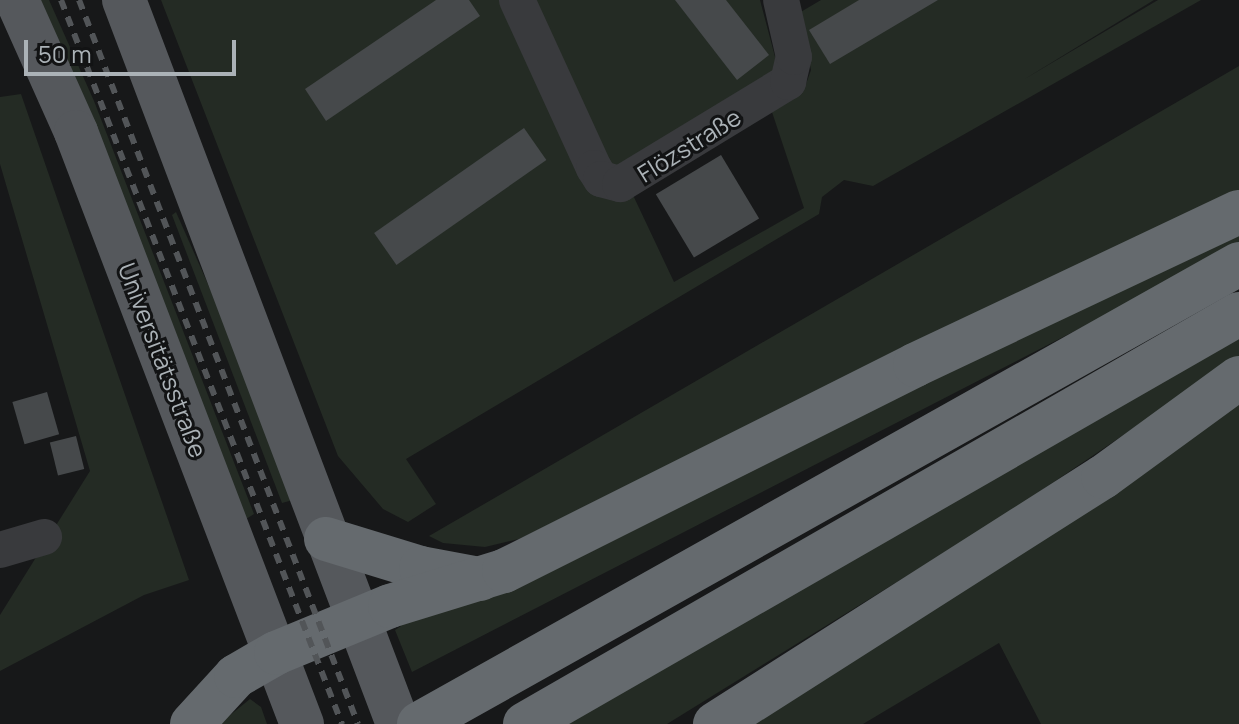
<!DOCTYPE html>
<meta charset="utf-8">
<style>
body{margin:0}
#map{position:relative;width:1239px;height:724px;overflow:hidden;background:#171819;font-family:Manrope,sans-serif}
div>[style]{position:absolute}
.green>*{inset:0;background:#242b24}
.building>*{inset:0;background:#46494b;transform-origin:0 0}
.minor>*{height:36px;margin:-18px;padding:0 18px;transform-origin:18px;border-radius:18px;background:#393a3d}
.major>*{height:44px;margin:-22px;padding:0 22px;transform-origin:22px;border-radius:22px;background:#55585c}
.highway>*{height:44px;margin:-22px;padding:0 22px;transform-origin:22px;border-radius:22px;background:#656a6e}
.rail>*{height:6px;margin-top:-3px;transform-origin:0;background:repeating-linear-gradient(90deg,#525558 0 10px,transparent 0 18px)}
span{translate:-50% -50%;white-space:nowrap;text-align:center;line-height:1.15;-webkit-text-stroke:6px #121314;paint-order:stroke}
.street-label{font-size:24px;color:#abb2b7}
.scale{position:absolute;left:24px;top:40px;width:212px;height:36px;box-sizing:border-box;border:4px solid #abb2b7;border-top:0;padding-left:10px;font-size:24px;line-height:28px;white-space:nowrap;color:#abb2b7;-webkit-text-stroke:6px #121314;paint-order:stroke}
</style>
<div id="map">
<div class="green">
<div style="clip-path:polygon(36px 0,49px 0,94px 101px,254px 514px,243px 521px)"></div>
<div style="clip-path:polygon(161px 0,760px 0,779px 72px,624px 176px,674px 282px,804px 208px,772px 112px,805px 87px,811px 70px,799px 13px,821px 0,1154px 0,1023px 80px,1158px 0,1201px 0,873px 186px,844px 180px,822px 197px,819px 214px,406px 459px,436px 504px,408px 522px,383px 509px,338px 456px)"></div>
<div style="clip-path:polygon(1239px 66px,1239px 199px,519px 539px,485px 547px,443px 543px,429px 536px)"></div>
<div style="clip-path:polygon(21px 94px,189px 580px,144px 595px,0 671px,0 615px,90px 471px,0 164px,0 97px)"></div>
<div style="clip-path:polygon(176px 212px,211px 291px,293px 500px,282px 503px,172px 215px)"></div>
<div style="clip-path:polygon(1239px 228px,1239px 243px,1170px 282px,412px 672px,395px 630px,401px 626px,397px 617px)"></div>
<div style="clip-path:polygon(1239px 335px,1239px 357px,999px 519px,667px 724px,548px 724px)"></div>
<div style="clip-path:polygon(1239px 395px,1239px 724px,1041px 724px,999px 643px,863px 724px,734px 724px)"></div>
<div style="clip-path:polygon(250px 699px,261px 707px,267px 724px,219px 724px)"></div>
</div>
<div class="building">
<div style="clip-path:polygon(436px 0,469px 0,480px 16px,326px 121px,305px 89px)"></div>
<div style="clip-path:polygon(675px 0,726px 0,769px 55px,737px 80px)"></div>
<div style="clip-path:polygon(859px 0,938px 0,830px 64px,809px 30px)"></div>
<div style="left:524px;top:128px;width:39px;height:183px;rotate:55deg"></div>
<div style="left:721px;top:155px;width:74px;height:76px;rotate:59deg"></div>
<div style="left:47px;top:392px;width:44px;height:36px;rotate:74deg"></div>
<div style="left:76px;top:436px;width:34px;height:27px;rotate:76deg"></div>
</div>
<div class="minor">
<div style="left:517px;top:0;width:185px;rotate:65.4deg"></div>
<div style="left:594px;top:168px;width:13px;rotate:58deg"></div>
<div style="left:601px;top:179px;width:20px;rotate:15deg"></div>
<div style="left:620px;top:184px;width:197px;rotate:-31.3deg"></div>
<div style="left:788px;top:82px;width:26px;rotate:-77deg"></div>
<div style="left:794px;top:57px;width:58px;rotate:-102.8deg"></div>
<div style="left:0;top:550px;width:46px;rotate:-16.5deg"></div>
</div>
<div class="major">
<div style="left:17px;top:0;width:145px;rotate:65.9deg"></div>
<div style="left:76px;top:132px;width:634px;rotate:69.11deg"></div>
<div style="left:124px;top:0;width:774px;rotate:69.27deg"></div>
</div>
<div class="highway">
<div style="left:326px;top:539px;width:99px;rotate:17deg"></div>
<div style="left:421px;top:568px;width:60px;rotate:10.6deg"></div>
<div style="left:192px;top:724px;width:65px;rotate:-47.5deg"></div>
<div style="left:236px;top:676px;width:46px;rotate:-29.9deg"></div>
<div style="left:276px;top:653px;width:123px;rotate:-22.4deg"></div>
<div style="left:390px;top:606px;width:119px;rotate:-17.1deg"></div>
<div style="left:504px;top:571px;width:460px;rotate:-26.6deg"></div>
<div style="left:915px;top:365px;width:358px;rotate:-25.3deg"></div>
<div style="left:419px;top:724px;width:940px;rotate:-29.29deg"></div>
<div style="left:525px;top:724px;width:823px;rotate:-29.87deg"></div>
<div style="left:715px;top:724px;width:460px;rotate:-32.5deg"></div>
<div style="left:1103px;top:477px;width:168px;rotate:-36.1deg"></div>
</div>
<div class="rail">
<div style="left:61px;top:0;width:777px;rotate:68.79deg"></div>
<div style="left:79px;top:0;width:776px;rotate:68.93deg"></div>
</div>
<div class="street-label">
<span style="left:689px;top:145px;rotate:-32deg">Flözstraße</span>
<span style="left:163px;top:360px;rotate:69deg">Universitätsstraße</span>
</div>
<div class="scale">50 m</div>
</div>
